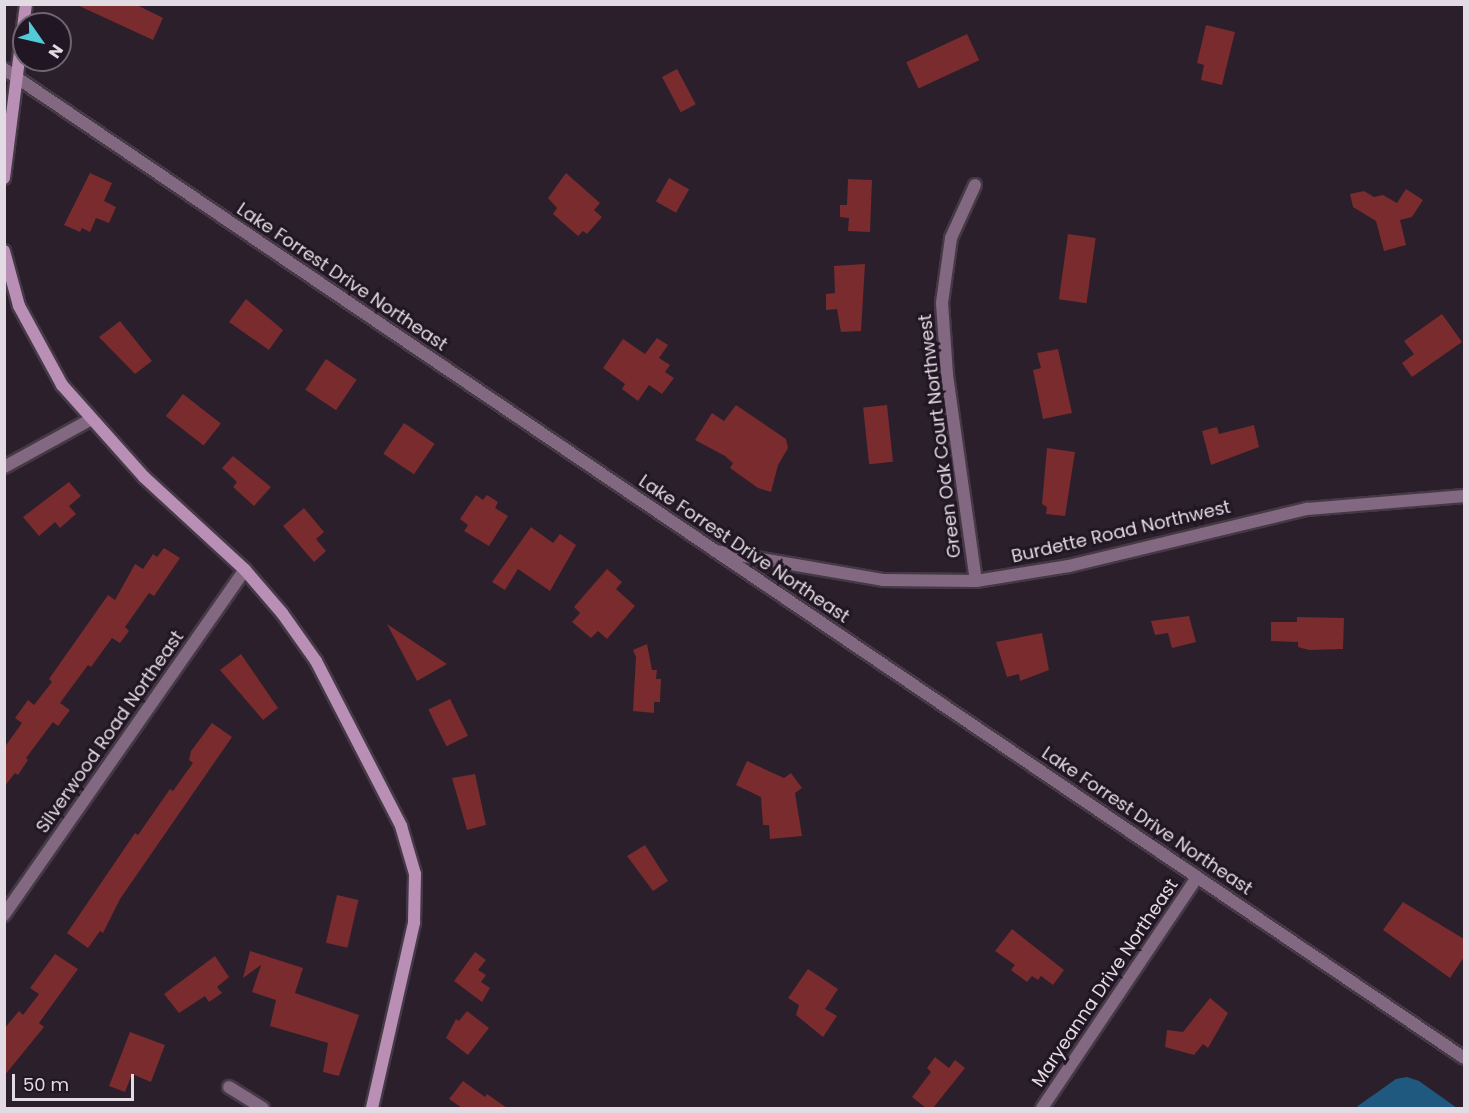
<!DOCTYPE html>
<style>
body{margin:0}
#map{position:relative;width:1469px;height:1113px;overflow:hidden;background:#2b1f2c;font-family:Poppins,sans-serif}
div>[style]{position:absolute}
.water>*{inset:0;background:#205980}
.building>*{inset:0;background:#792b2d;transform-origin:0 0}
.roads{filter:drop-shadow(2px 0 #453946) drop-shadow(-2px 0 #453946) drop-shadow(0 2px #453946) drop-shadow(0 -2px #453946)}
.minor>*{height:12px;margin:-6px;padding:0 6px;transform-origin:6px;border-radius:6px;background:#836881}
.tertiary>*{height:12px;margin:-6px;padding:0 6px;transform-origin:6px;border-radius:6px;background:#836881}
.secondary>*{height:12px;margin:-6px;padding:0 6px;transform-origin:6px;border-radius:6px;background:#b98fb6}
span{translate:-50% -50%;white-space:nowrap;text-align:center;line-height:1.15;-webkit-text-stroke:6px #211623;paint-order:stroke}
.street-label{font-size:18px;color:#e3dbe3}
.frame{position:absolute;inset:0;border:6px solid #e3dbe3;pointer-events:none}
.north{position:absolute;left:12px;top:12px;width:60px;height:60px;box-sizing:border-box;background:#211623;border:2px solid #6f6570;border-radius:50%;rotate:124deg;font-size:16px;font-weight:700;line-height:24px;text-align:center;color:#e3dbe3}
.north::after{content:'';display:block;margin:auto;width:21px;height:27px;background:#52cbd8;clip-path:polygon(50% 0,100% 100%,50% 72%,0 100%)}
.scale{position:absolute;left:12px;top:1074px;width:122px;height:27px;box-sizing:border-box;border:3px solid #e3dbe3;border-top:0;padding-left:8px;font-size:18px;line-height:21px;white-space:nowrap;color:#e3dbe3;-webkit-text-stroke:4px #211623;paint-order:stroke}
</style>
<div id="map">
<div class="water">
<div style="clip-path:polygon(1407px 1077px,1419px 1081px,1457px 1108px,1355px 1108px,1396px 1079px)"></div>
</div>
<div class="building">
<div style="clip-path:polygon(75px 4px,135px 4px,163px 18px,153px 40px)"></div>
<div style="clip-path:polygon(1206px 25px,1235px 32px,1222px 85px,1201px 80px,1204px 65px,1197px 63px)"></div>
<div style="left:967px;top:34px;width:29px;height:67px;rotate:65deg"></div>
<div style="left:677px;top:69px;width:40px;height:17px;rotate:62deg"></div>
<div style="clip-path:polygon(90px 173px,112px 183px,104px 201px,116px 207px,109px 223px,96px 218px,90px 232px,82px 228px,80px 232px,64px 225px)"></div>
<div style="clip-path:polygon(566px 173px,600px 203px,594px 210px,602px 217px,587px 234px,583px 231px,578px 236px,553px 214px,557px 208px,548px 198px)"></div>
<div style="left:669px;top:178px;width:23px;height:27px;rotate:29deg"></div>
<div style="clip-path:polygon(848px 179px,872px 180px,870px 232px,848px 231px,849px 218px,840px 217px,840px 205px,847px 205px)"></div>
<div style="clip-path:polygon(1406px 189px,1423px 200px,1412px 217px,1400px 220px,1406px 245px,1384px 251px,1376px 221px,1353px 207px,1350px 194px,1364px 191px,1374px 197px,1383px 195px,1397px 203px)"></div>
<div style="left:1068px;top:234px;width:28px;height:66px;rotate:8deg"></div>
<div style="clip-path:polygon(865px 264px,861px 331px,841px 332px,837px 309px,826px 310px,826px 294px,835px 293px,834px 266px)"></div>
<div style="clip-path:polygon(246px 299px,283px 330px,269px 350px,229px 322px)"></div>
<div style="clip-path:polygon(1442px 314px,1462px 342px,1412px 377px,1402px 363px,1414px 354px,1404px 341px)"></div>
<div style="clip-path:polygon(120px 321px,152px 361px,135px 374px,99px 337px)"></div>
<div style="clip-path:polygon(657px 338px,668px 345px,659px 358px,670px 365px,665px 372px,674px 378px,662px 394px,649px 385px,638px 401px,622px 389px,625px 384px,603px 368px,623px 339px,645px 354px)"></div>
<div style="clip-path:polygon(1058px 349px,1072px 413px,1043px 419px,1033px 370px,1041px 368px,1037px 353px)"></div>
<div style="left:326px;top:359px;width:37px;height:37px;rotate:34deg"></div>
<div style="left:183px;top:394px;width:48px;height:28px;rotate:38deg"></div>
<div style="clip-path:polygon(736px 405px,786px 439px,788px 448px,778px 465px,771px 492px,758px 488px,730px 468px,733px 463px,725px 456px,695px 440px,712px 413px,724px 421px)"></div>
<div style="left:887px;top:405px;width:57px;height:24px;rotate:84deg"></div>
<div style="left:404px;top:423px;width:37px;height:37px;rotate:34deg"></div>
<div style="clip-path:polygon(1254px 425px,1259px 447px,1211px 465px,1202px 431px,1217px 427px,1219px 434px)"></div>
<div style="clip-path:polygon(1047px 448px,1075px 452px,1065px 516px,1046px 514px,1047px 507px,1042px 504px)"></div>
<div style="clip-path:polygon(233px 456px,271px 487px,254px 506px,233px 487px,237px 482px,222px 468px)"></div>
<div style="clip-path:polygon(69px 482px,81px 496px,69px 506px,76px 514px,60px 528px,55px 522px,39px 536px,23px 517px)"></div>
<div style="clip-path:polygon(476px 495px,483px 500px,487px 495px,498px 502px,495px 508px,508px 516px,489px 546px,464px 531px,468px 525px,460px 519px)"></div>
<div style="clip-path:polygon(304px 508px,324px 532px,316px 539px,326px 551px,314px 562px,283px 526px)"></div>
<div style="clip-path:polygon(531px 527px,553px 543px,560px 534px,576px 545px,550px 591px,518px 569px,505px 590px,492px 582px)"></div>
<div style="clip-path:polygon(164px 548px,180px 558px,154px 596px,149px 593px,125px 627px,129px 631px,120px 643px,112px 638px,91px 667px,88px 665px,60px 703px,70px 710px,58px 726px,53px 722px,26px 758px,28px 760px,18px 775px,15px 773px,4px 787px,4px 748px,22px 723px,15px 718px,28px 700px,34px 705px,52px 682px,49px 679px,108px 595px,115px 600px,135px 564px,143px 569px,153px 554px,157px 557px)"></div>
<div style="clip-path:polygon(607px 569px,622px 582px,616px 589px,635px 606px,607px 639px,598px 631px,591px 638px,572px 622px,580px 613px,574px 607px)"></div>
<div style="clip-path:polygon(1189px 616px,1196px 642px,1172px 648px,1168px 633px,1155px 635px,1151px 621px)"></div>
<div style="clip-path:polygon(1297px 617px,1344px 618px,1343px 649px,1309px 650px,1298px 647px,1298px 642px,1271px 641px,1271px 622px,1297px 622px)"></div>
<div style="clip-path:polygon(387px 624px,447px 664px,417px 681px)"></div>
<div style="clip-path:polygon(1042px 633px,1049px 670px,1020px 681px,1019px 674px,1007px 677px,996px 642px)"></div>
<div style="clip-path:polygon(647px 644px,652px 670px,657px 670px,656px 679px,661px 679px,660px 702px,654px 702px,654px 713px,633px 711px,636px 657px,633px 650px)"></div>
<div style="clip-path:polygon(241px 654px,278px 708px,263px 720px,220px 670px)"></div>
<div style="left:450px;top:699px;width:41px;height:24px;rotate:64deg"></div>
<div style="clip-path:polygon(212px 723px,232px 737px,120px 899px,103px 933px,100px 931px,88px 948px,67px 933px,135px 833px,138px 835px,170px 789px,173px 791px,185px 774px,193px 763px,189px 760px,191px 751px)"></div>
<div style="clip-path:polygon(747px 761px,784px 778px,791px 773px,802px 788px,795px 793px,802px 836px,770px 839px,769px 825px,763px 825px,761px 797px,736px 785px)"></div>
<div style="clip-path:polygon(475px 774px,486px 825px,467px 830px,452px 778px)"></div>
<div style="clip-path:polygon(645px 845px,668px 881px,653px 891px,627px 856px)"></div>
<div style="left:337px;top:895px;width:22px;height:49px;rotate:13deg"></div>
<div style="clip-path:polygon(1403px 902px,1464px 939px,1464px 957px,1450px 978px,1383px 930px)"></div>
<div style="clip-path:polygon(1012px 929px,1064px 970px,1053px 985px,1041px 976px,1038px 980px,1032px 976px,1027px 982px,1011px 970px,1015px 965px,995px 951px)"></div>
<div style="clip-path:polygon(250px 951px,303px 968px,295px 993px,359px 1015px,339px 1076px,323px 1072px,328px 1043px,270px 1026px,276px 1000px,252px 992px,261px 965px,243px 978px)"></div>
<div style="clip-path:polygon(475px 952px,486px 960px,478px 970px,486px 975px,481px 982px,490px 988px,482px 1002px,454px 981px)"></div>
<div style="clip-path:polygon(55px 954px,78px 969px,39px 1023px,44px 1027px,4px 1076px,4px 1029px,19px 1011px,23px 1015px,39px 994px,30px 988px)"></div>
<div style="clip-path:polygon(215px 956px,229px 977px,217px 987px,222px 993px,209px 1002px,205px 996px,179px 1013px,164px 994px)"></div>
<div style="clip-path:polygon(808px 969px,838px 989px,825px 1009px,837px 1016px,823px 1037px,796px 1015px,799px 1005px,788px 998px)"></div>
<div style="clip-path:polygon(1210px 998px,1228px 1013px,1208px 1048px,1203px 1044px,1194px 1055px,1165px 1047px,1167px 1030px,1183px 1032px)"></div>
<div style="clip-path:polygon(467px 1011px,489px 1028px,468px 1055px,446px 1038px,456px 1019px,459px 1021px)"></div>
<div style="clip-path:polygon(130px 1032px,165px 1045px,151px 1082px,132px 1074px,125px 1092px,109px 1086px)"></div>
<div style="clip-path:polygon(935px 1057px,949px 1068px,955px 1060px,965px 1068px,933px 1108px,926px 1108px,912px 1097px,931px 1072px,927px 1068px)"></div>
<div style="clip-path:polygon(463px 1081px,485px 1097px,487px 1094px,507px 1108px,462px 1108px,449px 1099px)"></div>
</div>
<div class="roads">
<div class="minor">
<div style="left:975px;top:185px;width:58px;rotate:114.4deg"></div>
<div style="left:951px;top:238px;width:66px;rotate:97.9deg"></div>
<div style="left:942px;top:303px;width:72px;rotate:86deg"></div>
<div style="left:947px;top:375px;width:208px;rotate:82deg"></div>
<div style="left:4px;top:467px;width:98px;rotate:-28.7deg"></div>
<div style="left:715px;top:551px;width:170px;rotate:9.8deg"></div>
<div style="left:883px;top:580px;width:93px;rotate:0.6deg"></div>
<div style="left:976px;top:581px;width:94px;rotate:-9.2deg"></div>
<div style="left:1069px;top:566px;width:245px;rotate:-13.5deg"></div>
<div style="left:1307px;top:509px;width:158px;rotate:-4.7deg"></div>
<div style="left:4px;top:915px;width:421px;rotate:-55.1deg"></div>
<div style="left:229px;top:1087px;width:40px;rotate:32deg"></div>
<div style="left:1042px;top:1108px;width:278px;rotate:-56.1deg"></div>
</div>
<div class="tertiary">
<div style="left:4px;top:69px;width:1763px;rotate:34.11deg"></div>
</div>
<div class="secondary">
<div style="left:4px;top:178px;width:175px;rotate:-82.8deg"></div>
<div style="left:4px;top:251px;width:57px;rotate:74.7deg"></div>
<div style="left:19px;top:306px;width:90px;rotate:61.4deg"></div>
<div style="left:62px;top:385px;width:123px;rotate:48.3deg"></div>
<div style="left:144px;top:477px;width:137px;rotate:42.6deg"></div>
<div style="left:245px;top:570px;width:57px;rotate:49.3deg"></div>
<div style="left:282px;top:613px;width:59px;rotate:54.7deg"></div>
<div style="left:316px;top:661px;width:186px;rotate:62.7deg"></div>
<div style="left:401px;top:826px;width:50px;rotate:73.7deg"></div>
<div style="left:415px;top:874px;width:49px;rotate:91.2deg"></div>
<div style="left:414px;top:923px;width:190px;rotate:102.8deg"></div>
</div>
</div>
<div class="street-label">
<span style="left:342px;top:277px;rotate:34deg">Lake Forrest Drive Northeast</span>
<span style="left:940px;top:436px;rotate:-97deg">Green Oak Court Northwest</span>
<span style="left:1121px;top:532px;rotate:-13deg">Burdette Road Northwest</span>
<span style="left:744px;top:549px;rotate:34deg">Lake Forrest Drive Northeast</span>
<span style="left:110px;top:732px;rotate:-55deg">Silverwood Road Northeast</span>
<span style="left:1147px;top:821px;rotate:34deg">Lake Forrest Drive Northeast</span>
<span style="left:1105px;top:983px;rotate:-56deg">Maryeanna Drive Northeast</span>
</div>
<div class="frame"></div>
<div class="north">N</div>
<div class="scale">50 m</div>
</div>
